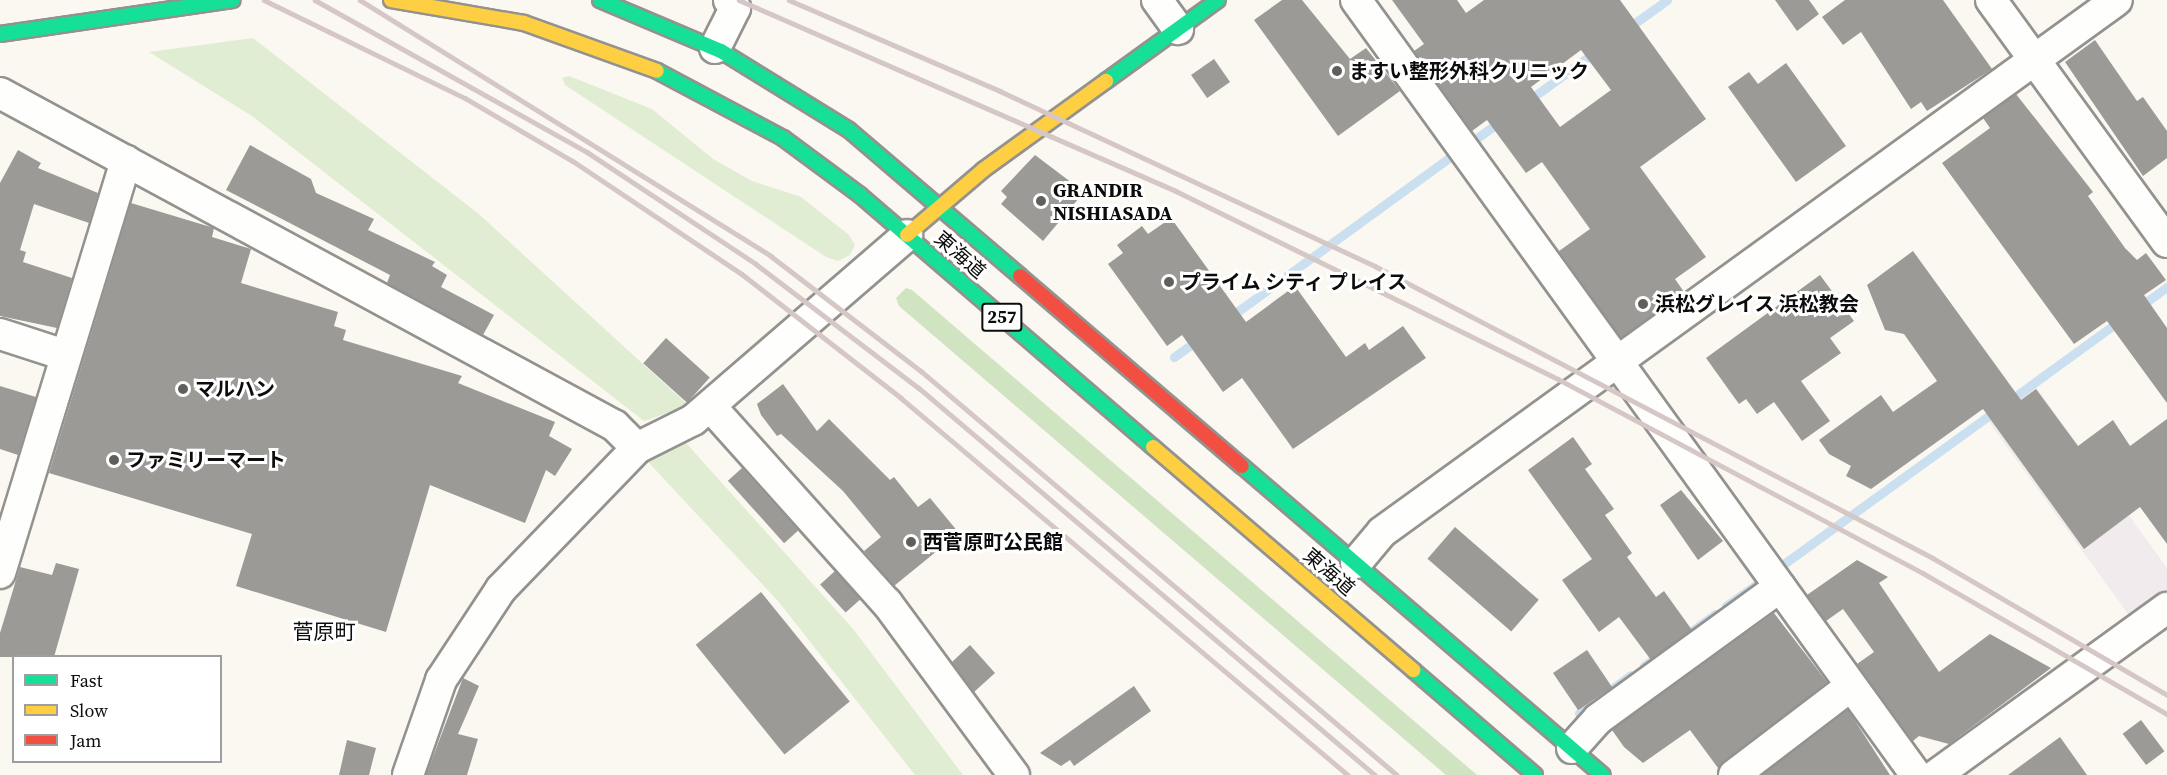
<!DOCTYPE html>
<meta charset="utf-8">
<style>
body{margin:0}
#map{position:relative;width:2167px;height:775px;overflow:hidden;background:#faf8f0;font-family:"Source Serif 4","Noto Sans JP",serif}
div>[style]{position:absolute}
.industrial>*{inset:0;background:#f1ebed}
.green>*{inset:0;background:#e1edd2}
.forest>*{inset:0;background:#d1e4c1}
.stream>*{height:9px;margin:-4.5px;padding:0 4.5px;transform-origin:4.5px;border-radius:4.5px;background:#cae0f0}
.building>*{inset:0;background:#9c9a96;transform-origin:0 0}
.roads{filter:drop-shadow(2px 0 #93928f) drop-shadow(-2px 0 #93928f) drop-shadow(0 2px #93928f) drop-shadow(0 -2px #93928f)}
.street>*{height:30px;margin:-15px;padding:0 15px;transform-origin:15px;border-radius:15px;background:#fefefd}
.fast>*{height:14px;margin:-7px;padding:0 7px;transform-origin:7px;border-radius:7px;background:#16e098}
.slow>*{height:14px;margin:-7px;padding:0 7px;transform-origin:7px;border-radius:7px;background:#ffcf43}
.jam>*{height:14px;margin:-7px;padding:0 7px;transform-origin:7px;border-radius:7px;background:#f24e42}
.rail>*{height:4.5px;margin:-2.25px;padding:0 2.25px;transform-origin:2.25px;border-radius:2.25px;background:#d5c7c5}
.dots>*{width:16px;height:16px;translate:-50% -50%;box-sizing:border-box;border:3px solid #fff;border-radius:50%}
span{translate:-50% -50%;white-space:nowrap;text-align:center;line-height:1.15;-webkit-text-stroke:6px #fff;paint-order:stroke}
.shield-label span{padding:2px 4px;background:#fff;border:2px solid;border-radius:4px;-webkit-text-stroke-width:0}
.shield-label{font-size:18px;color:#0c0c0c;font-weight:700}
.poi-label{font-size:20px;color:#0c0c0c;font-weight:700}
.left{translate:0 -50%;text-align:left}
.street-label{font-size:20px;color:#0c0c0c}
.neighbourhood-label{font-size:21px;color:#0c0c0c}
.legend{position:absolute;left:12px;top:655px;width:210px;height:108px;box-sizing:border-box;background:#fff;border:2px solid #9e9e9e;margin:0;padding:8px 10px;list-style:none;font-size:18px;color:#0c0c0c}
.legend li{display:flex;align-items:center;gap:12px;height:30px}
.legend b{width:30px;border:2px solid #9e9e9e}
</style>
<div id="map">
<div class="industrial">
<div style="clip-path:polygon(2036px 387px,2167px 568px,2167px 591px,2131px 618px,1989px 422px)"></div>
</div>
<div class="green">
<div style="clip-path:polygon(253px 38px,480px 215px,689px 406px,644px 421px,252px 116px,149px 52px)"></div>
<div style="clip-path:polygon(569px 76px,652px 109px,713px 159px,752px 181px,801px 197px,849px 235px,855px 245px,850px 255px,838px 261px,826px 257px,565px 85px,562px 78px)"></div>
<div style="clip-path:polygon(686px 443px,854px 630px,963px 775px,915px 775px,778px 601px,648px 462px)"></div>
</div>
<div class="forest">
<div style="clip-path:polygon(906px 288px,912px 290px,1477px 775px,1446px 775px,899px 306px,896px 298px)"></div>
</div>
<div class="stream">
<div style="left:1628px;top:28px;width:48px;rotate:-35.7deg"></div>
<div style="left:1529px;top:100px;width:82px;rotate:-36deg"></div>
<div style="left:1473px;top:141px;width:34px;rotate:-36deg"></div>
<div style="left:2138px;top:308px;width:36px;rotate:-36deg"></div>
<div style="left:1230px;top:317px;width:274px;rotate:-36deg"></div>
<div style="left:1174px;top:357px;width:31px;rotate:-36deg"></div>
<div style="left:2009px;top:401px;width:136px;rotate:-36deg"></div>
<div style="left:1781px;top:566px;width:268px;rotate:-35.9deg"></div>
<div style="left:1726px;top:606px;width:42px;rotate:-35.2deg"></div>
<div style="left:1644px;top:666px;width:88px;rotate:-36.2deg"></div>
<div style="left:1579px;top:713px;width:64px;rotate:-36.2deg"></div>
</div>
<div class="building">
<div style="clip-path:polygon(1282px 0,1302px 0,1350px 59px,1366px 48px,1400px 91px,1338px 136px,1254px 20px)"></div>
<div style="clip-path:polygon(evenodd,1392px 0,1457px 0,1466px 13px,1484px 0,1620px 0,1706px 119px,1640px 167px,1706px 257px,1675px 279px,1684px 292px,1621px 338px,1559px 251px,1590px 229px,1542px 162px,1526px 173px,1487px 120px,1472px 131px,1414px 51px,1424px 44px,1392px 0,1581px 50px,1611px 90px,1560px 127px,1531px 87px,1581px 50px)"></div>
<div style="clip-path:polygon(1775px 0,1809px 0,1819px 14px,1797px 31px)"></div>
<div style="clip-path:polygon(1845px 0,1943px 0,1992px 69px,1927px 111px,1921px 102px,1911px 109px,1861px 32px,1843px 45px,1822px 17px)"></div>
<div style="clip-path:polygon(2095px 40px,2137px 101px,2143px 97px,2167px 131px,2167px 158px,2143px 176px,2065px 62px)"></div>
<div style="left:1214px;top:59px;width:28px;height:28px;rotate:55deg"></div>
<div style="clip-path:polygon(1786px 63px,1846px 146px,1796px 182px,1728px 87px,1749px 72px,1758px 84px)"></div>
<div style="clip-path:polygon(2016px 94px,2093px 192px,2088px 196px,2125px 248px,2137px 260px,2146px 253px,2166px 280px,2144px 295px,2167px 328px,2167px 403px,2107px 321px,2074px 344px,1942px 163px,1990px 128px,1983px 118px)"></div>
<div style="clip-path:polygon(250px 145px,311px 179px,316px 193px,374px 219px,368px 230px,435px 262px,432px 266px,447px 275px,441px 287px,494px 315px,483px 335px,387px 283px,390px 275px,226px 190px)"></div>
<div style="clip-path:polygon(18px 150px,41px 163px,38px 168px,98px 193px,89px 223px,34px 204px,20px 250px,26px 252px,23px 262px,72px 278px,57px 328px,0 316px,0 183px)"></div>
<div style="clip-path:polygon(1035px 155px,1084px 192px,1043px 241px,1001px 204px,1007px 197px,1001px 191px)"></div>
<div style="clip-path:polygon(131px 203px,214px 228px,212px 237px,251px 249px,241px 283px,338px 312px,334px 326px,346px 330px,343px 340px,462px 376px,458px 383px,555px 422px,549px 436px,572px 449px,555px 476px,546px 470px,525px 523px,430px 485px,386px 632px,236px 586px,252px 534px,49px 473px)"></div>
<div style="clip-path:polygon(1171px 218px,1246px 322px,1295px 286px,1346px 357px,1365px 343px,1369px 350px,1403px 326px,1426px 358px,1293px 449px,1242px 378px,1223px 392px,1182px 335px,1167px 346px,1108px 264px,1123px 253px,1117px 245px,1142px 226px,1148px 234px)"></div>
<div style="clip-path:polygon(1913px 251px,2021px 400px,2036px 389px,2078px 446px,2113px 420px,2130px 446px,2167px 419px,2167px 544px,2140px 507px,2084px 549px,1983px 409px,1871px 489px,1846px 476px,1851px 466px,1829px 454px,1819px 440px,1881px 395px,1893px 412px,1937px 381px,1904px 334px,1885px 330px,1867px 285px)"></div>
<div style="clip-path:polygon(1820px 275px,1854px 321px,1830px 338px,1841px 353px,1801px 381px,1830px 421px,1802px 441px,1774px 402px,1757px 414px,1746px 399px,1739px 404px,1706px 358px)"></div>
<div style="left:666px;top:338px;width:59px;height:34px;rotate:42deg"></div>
<div style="clip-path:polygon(783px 384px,817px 431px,829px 419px,890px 480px,894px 477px,918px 507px,930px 498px,959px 533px,894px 586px,864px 551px,881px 537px,843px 491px,781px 434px,777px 436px,761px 415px,757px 404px)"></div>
<div style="clip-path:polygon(0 386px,36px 397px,18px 455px,0 449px)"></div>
<div style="clip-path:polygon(1573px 437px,1592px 464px,1585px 469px,1614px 509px,1605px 515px,1632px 553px,1627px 557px,1656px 597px,1664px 591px,1692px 630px,1651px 660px,1619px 617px,1599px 632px,1562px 580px,1592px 559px,1528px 470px)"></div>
<div style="left:742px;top:468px;width:84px;height:19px;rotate:48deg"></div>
<div style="clip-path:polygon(1681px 490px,1723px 541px,1698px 560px,1660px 505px)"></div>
<div style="left:1455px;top:527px;width:111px;height:42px;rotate:41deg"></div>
<div style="clip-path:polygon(1857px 560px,1888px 577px,1879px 583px,1939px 672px,1990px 634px,2051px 668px,1949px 744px,1919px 736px,1913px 741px,1857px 664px,1874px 652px,1843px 609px,1826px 621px,1807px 595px)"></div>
<div style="clip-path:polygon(56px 563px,79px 569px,54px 657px,0 657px,0 633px,20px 567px,52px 575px)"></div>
<div style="left:835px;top:571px;width:38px;height:20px;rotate:48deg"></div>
<div style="left:761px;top:592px;width:141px;height:84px;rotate:51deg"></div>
<div style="clip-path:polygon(1774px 613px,1827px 682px,1718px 768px,1690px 730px,1643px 763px,1624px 747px,1612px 730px)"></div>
<div style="clip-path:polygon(970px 645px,995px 673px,974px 692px,952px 662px)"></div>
<div style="left:1587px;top:650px;width:45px;height:41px;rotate:56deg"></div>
<div style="clip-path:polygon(463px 678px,479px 686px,458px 734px,478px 739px,467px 775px,426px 775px)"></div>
<div style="clip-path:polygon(1134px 686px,1151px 711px,1074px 766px,1070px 760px,1061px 766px,1040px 753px)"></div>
<div style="clip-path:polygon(1848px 710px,1890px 775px,1762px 775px)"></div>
<div style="left:2141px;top:720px;width:39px;height:23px;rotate:53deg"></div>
<div style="clip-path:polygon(2060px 737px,2087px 775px,2008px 775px)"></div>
<div style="clip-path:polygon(347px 740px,376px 748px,369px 775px,339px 775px)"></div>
</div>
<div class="roads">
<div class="street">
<div style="left:1157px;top:0;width:36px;rotate:54deg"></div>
<div style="left:1356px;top:0;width:956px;rotate:54.15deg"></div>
<div style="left:1991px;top:0;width:299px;rotate:54deg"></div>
<div style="left:715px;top:48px;width:45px;rotate:-63.4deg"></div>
<div style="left:735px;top:8px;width:10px;rotate:-127deg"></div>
<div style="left:0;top:93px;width:699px;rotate:28.43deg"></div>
<div style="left:615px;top:426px;width:31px;rotate:45deg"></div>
<div style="left:0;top:334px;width:68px;rotate:17.9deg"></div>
<div style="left:710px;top:406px;width:265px;rotate:48.1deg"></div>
<div style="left:887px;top:603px;width:214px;rotate:53.6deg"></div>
<div style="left:1356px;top:563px;width:40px;rotate:-50deg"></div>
<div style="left:1382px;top:532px;width:907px;rotate:-35.9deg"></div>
<div style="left:0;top:573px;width:431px;rotate:-73deg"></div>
<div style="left:1572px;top:748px;width:39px;rotate:-48deg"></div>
<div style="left:1598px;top:719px;width:225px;rotate:-36deg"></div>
<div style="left:408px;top:775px;width:101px;rotate:-70.8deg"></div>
<div style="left:441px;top:680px;width:109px;rotate:-56.6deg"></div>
<div style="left:501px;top:589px;width:196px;rotate:-46deg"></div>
<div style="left:637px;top:448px;width:63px;rotate:-26.6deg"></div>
<div style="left:693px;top:420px;width:283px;rotate:-40.8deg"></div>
<div style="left:1734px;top:775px;width:147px;rotate:-37.3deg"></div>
<div style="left:1936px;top:775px;width:285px;rotate:-35.9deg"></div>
</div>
<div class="fast">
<div style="left:600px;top:0;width:131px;rotate:22.9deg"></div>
<div style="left:721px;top:51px;width:150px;rotate:31.7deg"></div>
<div style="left:849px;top:130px;width:225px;rotate:40.5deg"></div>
<div style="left:0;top:34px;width:235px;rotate:-8.3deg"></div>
<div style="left:657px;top:71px;width:143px;rotate:28deg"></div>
<div style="left:783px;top:138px;width:96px;rotate:36.5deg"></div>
<div style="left:860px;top:195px;width:386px;rotate:40.7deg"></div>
<div style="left:1106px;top:81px;width:138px;rotate:-35.9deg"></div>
<div style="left:1242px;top:466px;width:475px;rotate:40.6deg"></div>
<div style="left:1413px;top:670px;width:161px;rotate:40.7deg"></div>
</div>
<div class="slow">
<div style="left:391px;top:0;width:135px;rotate:9.8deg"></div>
<div style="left:524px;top:23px;width:141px;rotate:19.8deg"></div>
<div style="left:907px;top:235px;width:100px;rotate:-40.5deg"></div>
<div style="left:983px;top:170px;width:152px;rotate:-35.9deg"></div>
<div style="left:1153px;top:447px;width:343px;rotate:40.6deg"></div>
</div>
<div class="jam">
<div style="left:1020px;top:276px;width:292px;rotate:40.6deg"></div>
</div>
</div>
<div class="rail">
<div style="left:264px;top:0;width:224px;rotate:26deg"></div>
<div style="left:465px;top:98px;width:125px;rotate:30.3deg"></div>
<div style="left:573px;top:161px;width:203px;rotate:33.8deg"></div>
<div style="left:742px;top:274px;width:202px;rotate:37.9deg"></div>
<div style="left:901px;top:398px;width:585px;rotate:40.14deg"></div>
<div style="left:315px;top:0;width:312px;rotate:29.2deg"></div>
<div style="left:587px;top:152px;width:203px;rotate:33.5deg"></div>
<div style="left:756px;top:264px;width:205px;rotate:37.3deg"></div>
<div style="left:919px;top:388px;width:598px;rotate:40.32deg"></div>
<div style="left:360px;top:0;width:484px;rotate:31.9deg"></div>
<div style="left:771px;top:256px;width:189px;rotate:37.5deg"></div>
<div style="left:921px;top:371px;width:624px;rotate:40.32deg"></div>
<div style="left:739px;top:0;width:477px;rotate:23.6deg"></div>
<div style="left:1176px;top:191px;width:426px;rotate:26.2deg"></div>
<div style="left:1558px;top:379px;width:413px;rotate:28deg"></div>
<div style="left:1923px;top:573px;width:282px;rotate:30deg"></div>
<div style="left:789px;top:0;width:230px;rotate:23.3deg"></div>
<div style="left:1000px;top:91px;width:414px;rotate:25deg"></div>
<div style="left:1375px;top:266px;width:630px;rotate:27.62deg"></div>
<div style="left:1933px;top:558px;width:271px;rotate:30.3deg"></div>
</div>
<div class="dots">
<div style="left:1337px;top:71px;background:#5f5f5c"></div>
<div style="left:1041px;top:201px;background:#5f5f5c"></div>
<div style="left:1169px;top:282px;background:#5f5f5c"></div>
<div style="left:1643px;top:304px;background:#5f5f5c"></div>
<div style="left:183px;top:389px;background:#5f5f5c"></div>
<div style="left:114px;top:460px;background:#5f5f5c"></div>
<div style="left:911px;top:542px;background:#5f5f5c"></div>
</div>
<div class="shield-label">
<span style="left:1002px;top:317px">257</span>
</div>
<div class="poi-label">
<span class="left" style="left:1349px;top:71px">ますい整形外科クリニック</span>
<span class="left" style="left:1053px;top:202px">GRANDIR<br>NISHIASADA</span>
<span class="left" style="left:1181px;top:282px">プライム シティ プレイス</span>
<span class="left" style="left:1655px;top:304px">浜松グレイス 浜松教会</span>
<span class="left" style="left:195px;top:389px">マルハン</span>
<span class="left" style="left:126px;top:460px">ファミリーマート</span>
<span class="left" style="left:923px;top:542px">西菅原町公民館</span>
</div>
<div class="street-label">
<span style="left:960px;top:255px;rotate:41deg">東海道</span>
<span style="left:1329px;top:572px;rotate:41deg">東海道</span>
</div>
<div class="neighbourhood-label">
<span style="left:324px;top:632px">菅原町</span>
</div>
<ul class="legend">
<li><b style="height:8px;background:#16e098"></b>Fast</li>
<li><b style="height:8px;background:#ffcf43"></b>Slow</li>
<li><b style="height:8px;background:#f24e42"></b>Jam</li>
</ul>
</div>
